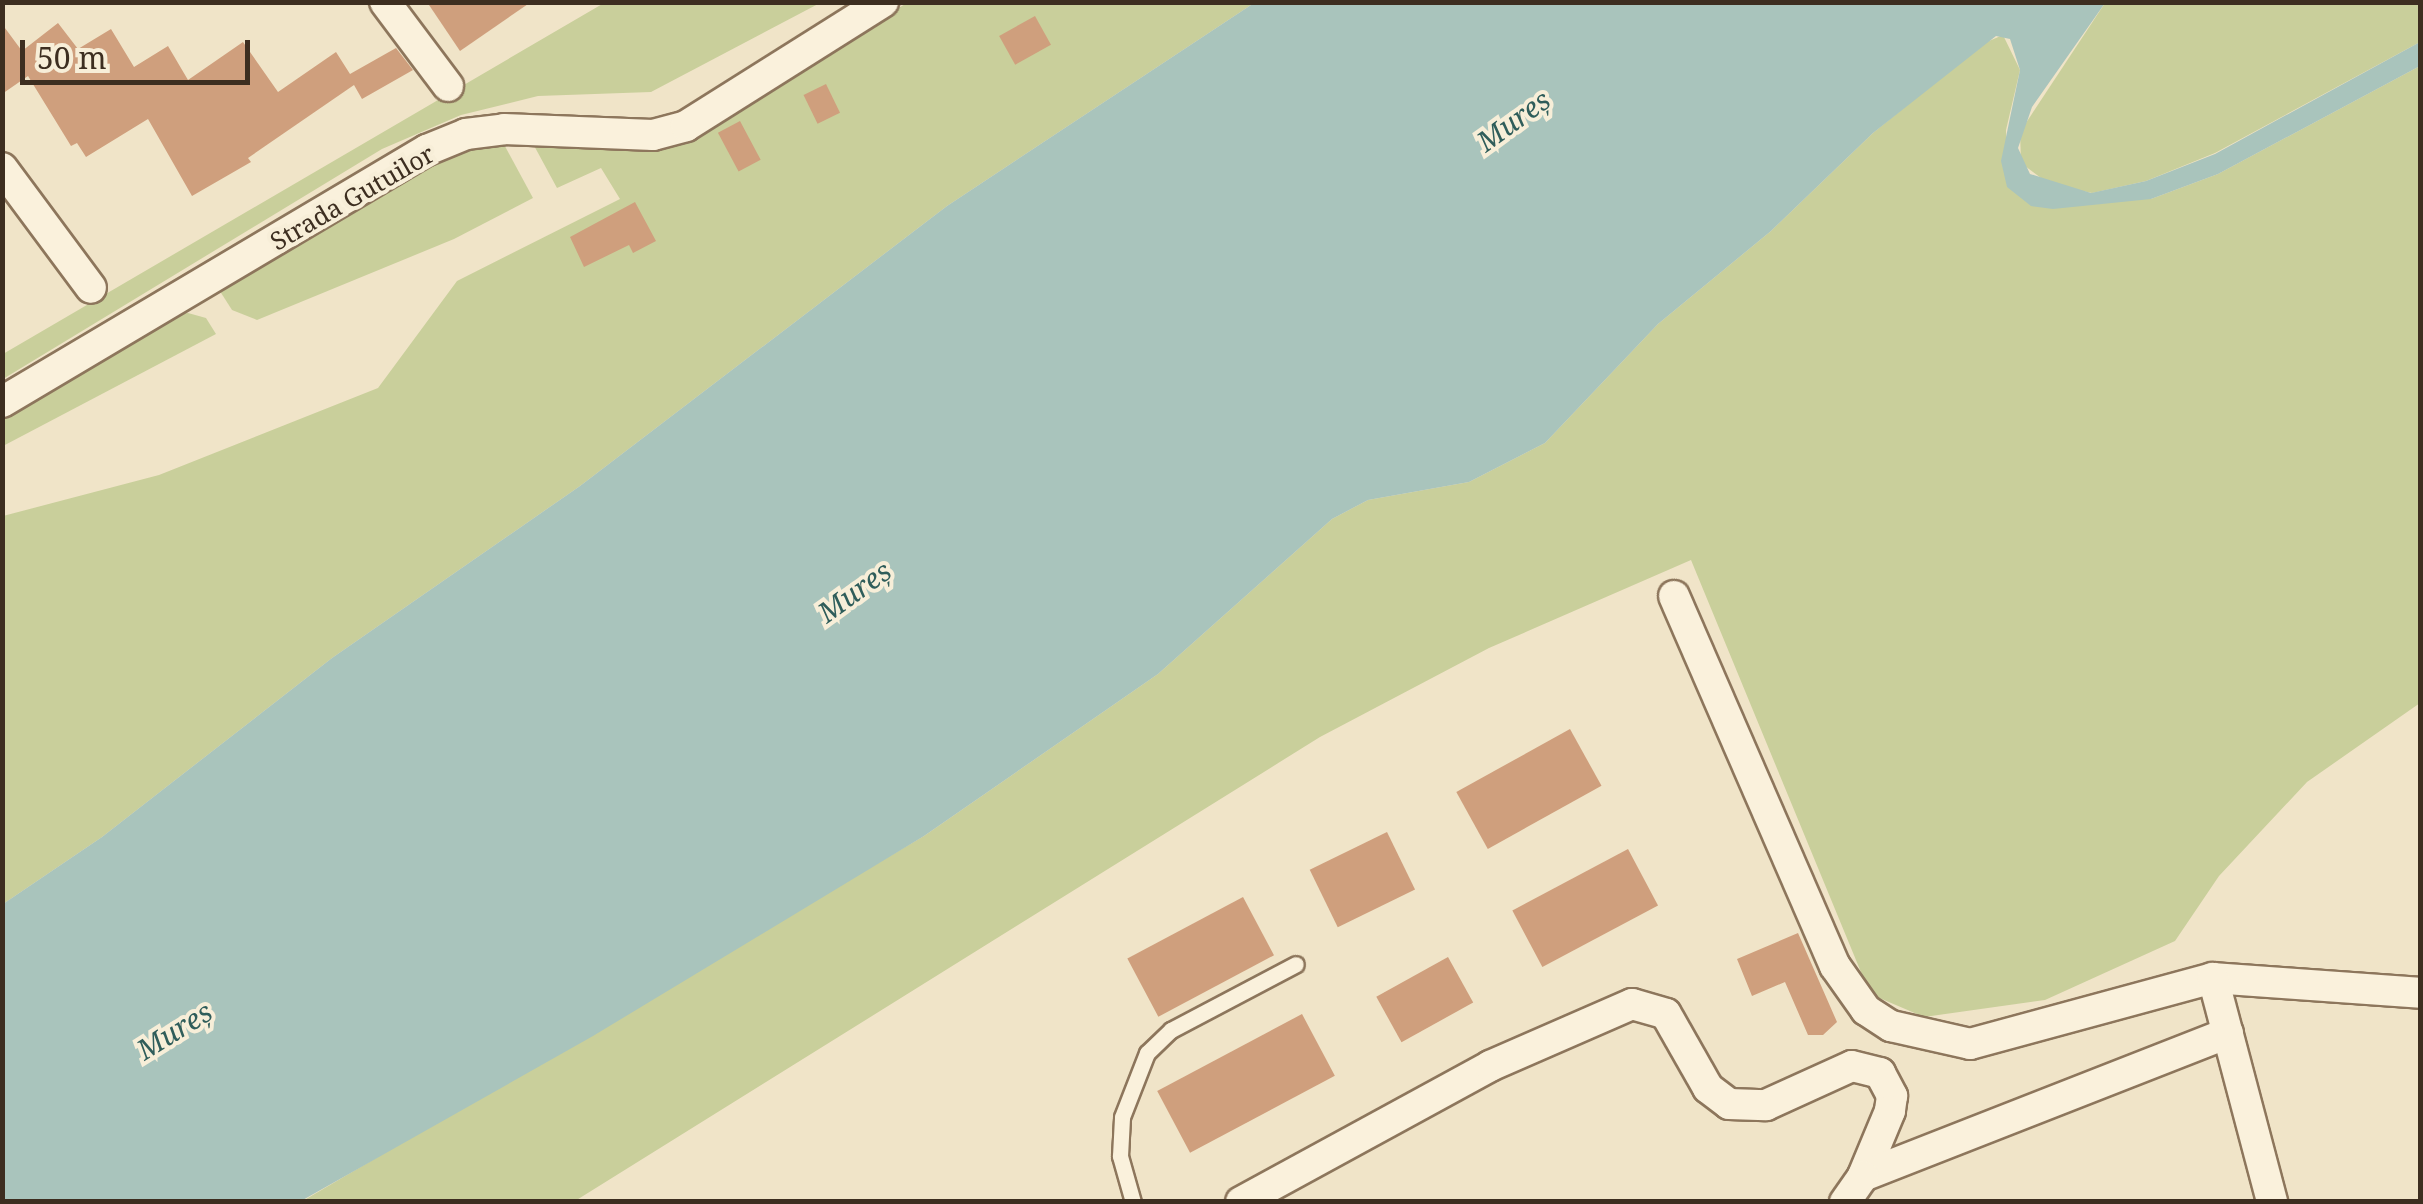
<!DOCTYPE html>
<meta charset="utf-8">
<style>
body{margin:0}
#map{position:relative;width:2423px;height:1204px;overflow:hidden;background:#f0e4c8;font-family:"Noto Serif",serif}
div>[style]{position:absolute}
.green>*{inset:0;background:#c9cf9b}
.water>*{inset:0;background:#a9c4bc}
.building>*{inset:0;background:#cf9f7d;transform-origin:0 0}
.roads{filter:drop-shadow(2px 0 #8d765c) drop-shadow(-2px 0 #8d765c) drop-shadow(0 2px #8d765c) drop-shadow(0 -2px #8d765c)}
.service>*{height:15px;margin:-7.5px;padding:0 7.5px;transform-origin:7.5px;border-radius:7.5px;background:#faf1dc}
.minor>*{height:30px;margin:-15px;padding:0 15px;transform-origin:15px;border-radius:15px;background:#faf1dc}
span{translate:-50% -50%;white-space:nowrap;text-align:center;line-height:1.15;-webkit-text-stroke:8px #f7eed8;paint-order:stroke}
.street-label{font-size:25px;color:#3d2e20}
.water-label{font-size:28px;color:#2f5d5a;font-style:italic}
.frame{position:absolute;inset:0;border:5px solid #3d2e20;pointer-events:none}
.scale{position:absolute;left:20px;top:40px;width:230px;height:45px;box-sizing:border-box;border:5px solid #3d2e20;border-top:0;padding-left:12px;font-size:30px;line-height:35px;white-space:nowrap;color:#3d2e20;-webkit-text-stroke:8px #f7eed8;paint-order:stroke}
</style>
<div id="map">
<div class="green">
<div style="clip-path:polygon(604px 3px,820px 3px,651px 92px,538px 96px,461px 115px,382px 149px,3px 379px,3px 354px)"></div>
<div style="clip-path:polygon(907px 3px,1254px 3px,947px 206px,580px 486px,332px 658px,102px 837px,3px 904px,3px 516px,159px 475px,378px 388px,457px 281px,620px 199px,601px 168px,557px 188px,531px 140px,639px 146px,802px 65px)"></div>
<div style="clip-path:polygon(2105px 3px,2420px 3px,2420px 42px,2215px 153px,2146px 181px,2092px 193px,2049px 184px,2021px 163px,2020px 132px)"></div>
<div style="clip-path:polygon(2003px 35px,2020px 70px,2006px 130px,2007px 187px,2151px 199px,2218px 174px,2420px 66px,2420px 703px,2307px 782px,2219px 876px,2175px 941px,2045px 1000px,1924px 1017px,1870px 994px,1691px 560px,1489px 648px,1320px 737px,575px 1201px,301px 1202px,924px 836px,1158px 674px,1332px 519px,1368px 500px,1469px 482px,1545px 443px,1658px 324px,1771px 231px,1873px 133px,1982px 44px)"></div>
<div style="clip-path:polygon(500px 137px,533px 198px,454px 239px,257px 320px,232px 310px,216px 285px,416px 163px)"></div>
<div style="clip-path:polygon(188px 313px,206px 318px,216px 334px,3px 446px,2px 412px,168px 315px)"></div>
</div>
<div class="water">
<div style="clip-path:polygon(1254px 3px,2105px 3px,2032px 107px,2018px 148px,2030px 174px,2091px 193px,2146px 181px,2215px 154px,2420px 42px,2420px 66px,2218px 174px,2151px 199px,2053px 209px,2031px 206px,2007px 187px,2001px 161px,2020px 70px,2010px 39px,1996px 36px,1873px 133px,1771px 231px,1658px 324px,1545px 443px,1469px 482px,1368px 500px,1332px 519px,1158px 674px,924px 836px,593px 1036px,301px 1201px,3px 1201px,3px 904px,102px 837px,332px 658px,580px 486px,947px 206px)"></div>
</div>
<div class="building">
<div style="clip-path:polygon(427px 2px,531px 2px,460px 51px)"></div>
<div style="left:1035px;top:16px;width:33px;height:41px;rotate:61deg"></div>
<div style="clip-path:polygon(58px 23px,78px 49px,111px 29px,134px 67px,168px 46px,188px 80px,243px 42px,278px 92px,336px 52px,350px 74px,396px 48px,413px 70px,362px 99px,354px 85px,248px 158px,251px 162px,192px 196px,148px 119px,86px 157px,77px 143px,71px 146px,28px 76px,2px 94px,2px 24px,22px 51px)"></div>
<div style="left:826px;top:84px;width:32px;height:25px;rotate:64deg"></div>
<div style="left:740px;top:121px;width:44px;height:25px;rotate:62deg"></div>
<div style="clip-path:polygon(635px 202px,656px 241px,633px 253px,629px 245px,584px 267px,570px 237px)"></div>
<div style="left:1570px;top:729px;width:65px;height:130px;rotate:61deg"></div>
<div style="left:1387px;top:832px;width:64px;height:86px;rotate:64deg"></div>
<div style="left:1628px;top:849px;width:64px;height:131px;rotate:62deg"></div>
<div style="left:1243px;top:897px;width:66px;height:131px;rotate:62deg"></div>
<div style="clip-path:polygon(1798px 933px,1837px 1022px,1823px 1035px,1808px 1035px,1785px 982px,1752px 996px,1737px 959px)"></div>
<div style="left:1448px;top:957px;width:52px;height:82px;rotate:61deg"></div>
<div style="left:1302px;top:1014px;width:70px;height:164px;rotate:62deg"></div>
</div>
<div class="roads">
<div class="service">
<div style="left:1133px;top:1202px;width:48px;rotate:-105.8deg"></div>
<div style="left:1120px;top:1156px;width:39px;rotate:-87deg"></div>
<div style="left:1122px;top:1117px;width:69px;rotate:-68.7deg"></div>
<div style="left:1147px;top:1053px;width:33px;rotate:-44deg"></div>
<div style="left:1171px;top:1030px;width:141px;rotate:-27.8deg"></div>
</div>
<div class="minor">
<div style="left:385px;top:2px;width:105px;rotate:53.1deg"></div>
<div style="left:2px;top:168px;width:149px;rotate:53.4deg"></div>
<div style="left:2px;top:402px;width:494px;rotate:-30.7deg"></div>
<div style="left:427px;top:150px;width:42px;rotate:-22.3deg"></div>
<div style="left:466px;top:134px;width:38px;rotate:-7deg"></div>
<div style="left:504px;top:129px;width:149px;rotate:2.3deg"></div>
<div style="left:653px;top:135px;width:34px;rotate:-15deg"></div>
<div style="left:686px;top:126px;width:233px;rotate:-32.2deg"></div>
<div style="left:1674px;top:596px;width:404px;rotate:66.5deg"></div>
<div style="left:1835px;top:966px;width:54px;rotate:54.8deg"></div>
<div style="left:1866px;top:1010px;width:30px;rotate:33deg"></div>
<div style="left:1891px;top:1026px;width:81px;rotate:12.8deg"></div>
<div style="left:1970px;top:1044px;width:252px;rotate:-15.2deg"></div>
<div style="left:2213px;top:978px;width:208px;rotate:4.1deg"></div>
<div style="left:2213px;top:978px;width:232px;rotate:75.2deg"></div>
<div style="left:1241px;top:1202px;width:284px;rotate:-28.6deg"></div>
<div style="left:1490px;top:1066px;width:155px;rotate:-23.6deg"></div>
<div style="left:1632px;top:1004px;width:35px;rotate:16deg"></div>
<div style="left:1666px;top:1014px;width:85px;rotate:60.4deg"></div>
<div style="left:1708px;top:1088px;width:26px;rotate:37deg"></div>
<div style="left:1729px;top:1104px;width:37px;rotate:2deg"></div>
<div style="left:1766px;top:1105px;width:94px;rotate:-24.4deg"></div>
<div style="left:1852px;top:1066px;width:29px;rotate:14deg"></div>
<div style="left:1880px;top:1073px;width:26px;rotate:62deg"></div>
<div style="left:1892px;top:1096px;width:15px;rotate:98deg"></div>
<div style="left:1890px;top:1111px;width:70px;rotate:112.6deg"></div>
<div style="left:1863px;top:1176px;width:392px;rotate:-21.4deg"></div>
<div style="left:1845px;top:1202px;width:32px;rotate:-55deg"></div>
</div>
</div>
<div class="street-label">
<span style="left:352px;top:197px;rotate:-30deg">Strada Gutuilor</span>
</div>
<div class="water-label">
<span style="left:1513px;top:120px;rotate:-36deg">Mureș</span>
<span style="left:854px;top:591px;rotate:-36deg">Mureș</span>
<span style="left:174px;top:1030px;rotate:-32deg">Mureș</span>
</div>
<div class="frame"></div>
<div class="scale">50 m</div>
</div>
